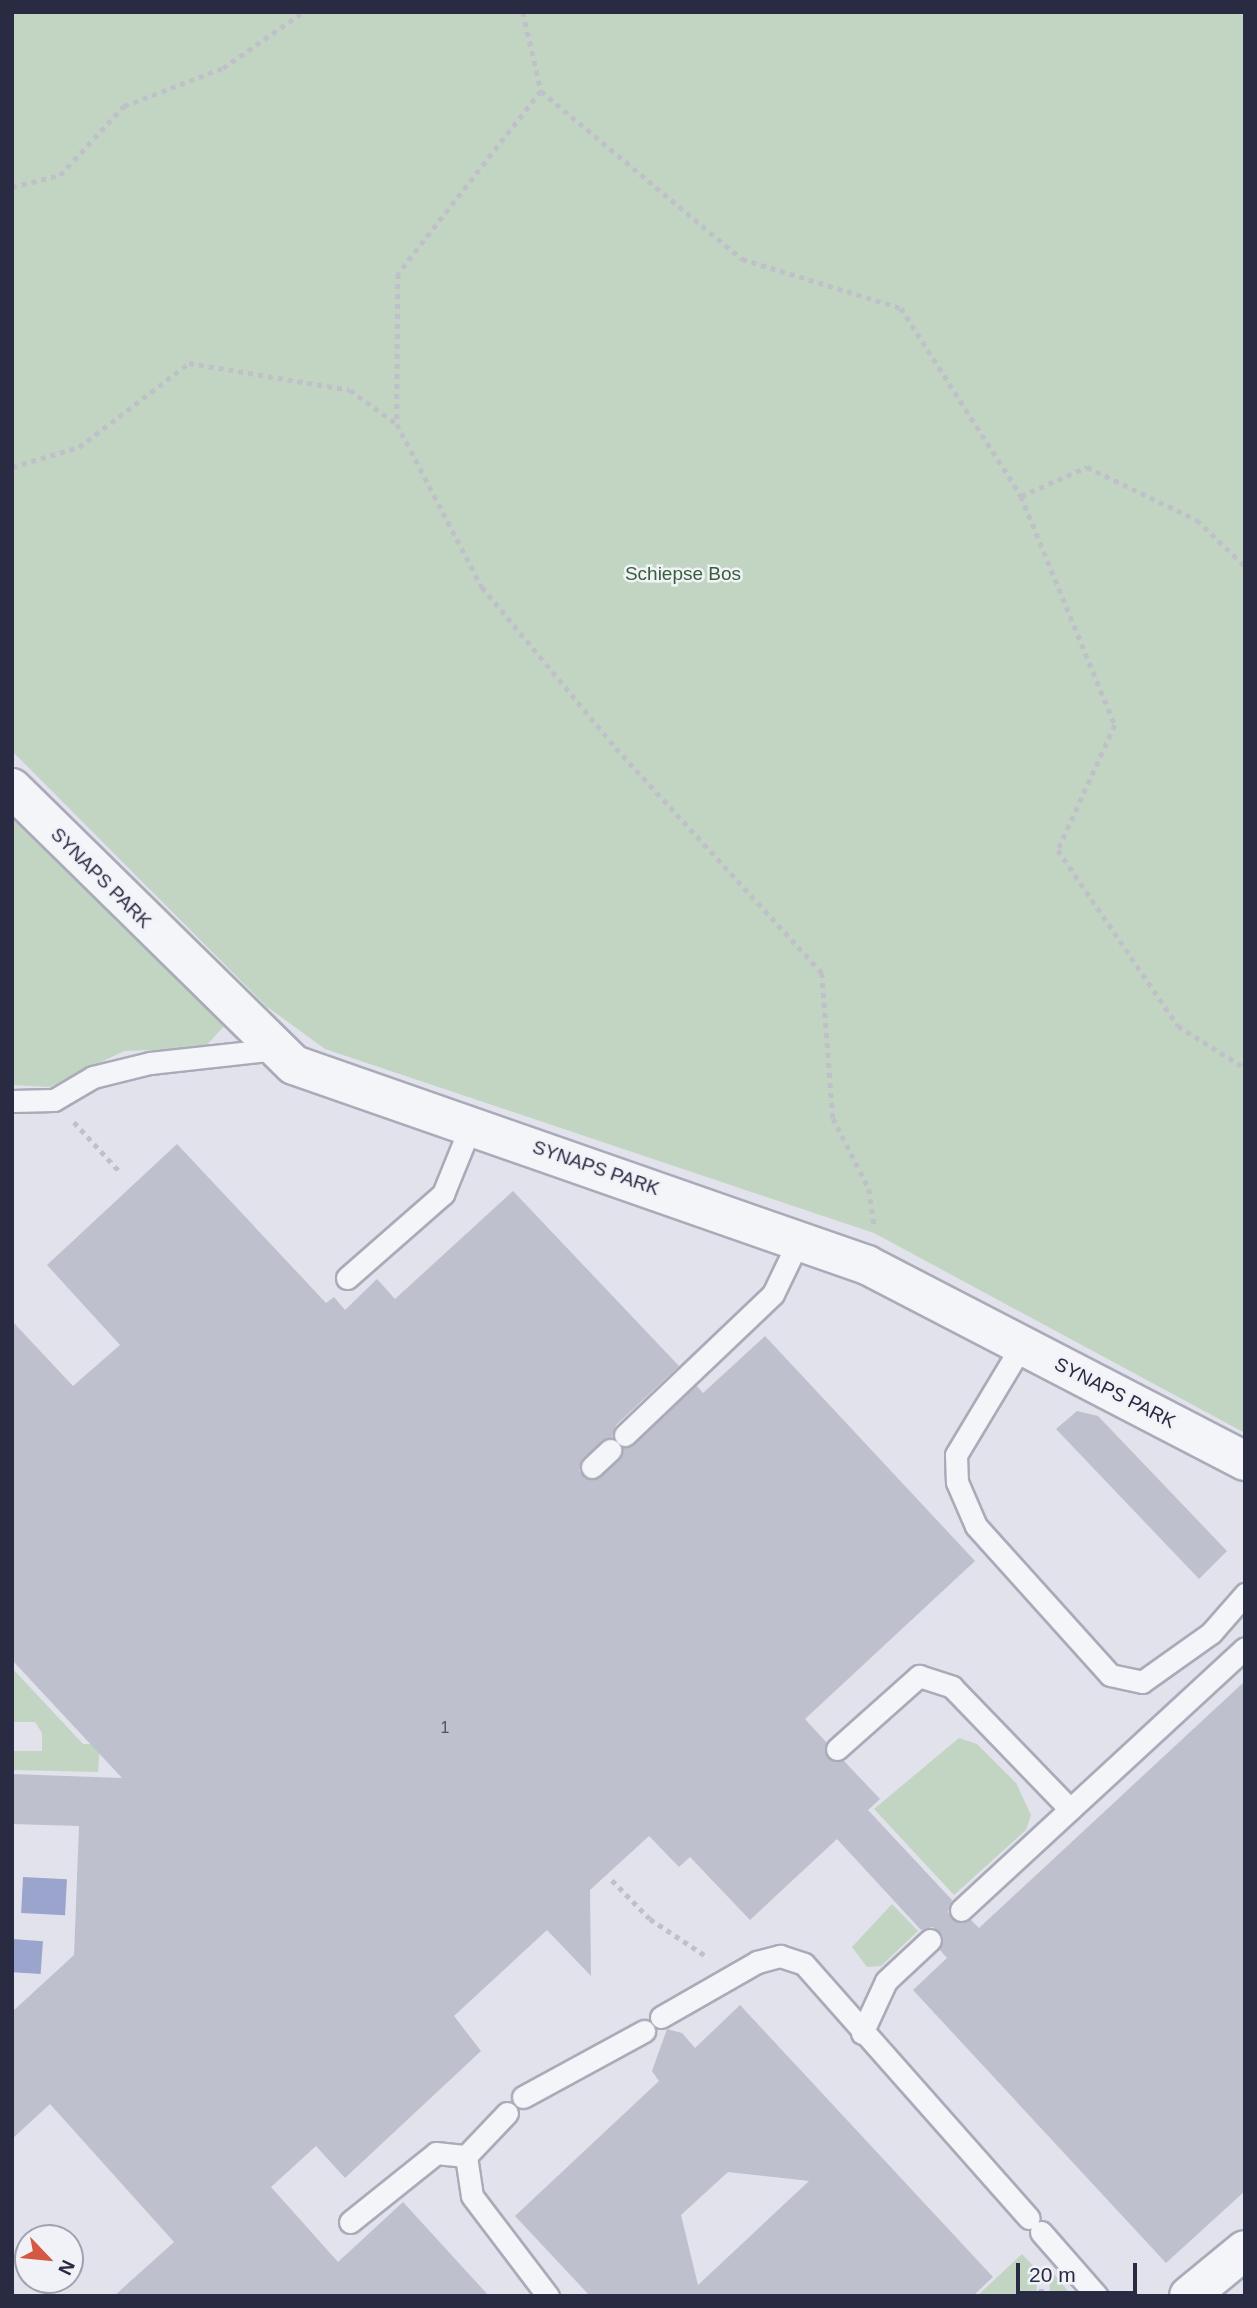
<!DOCTYPE html>
<style>
body{margin:0}
#map{position:relative;width:1257px;height:2308px;overflow:hidden;background:#e1e2eb;font-family:Arial,sans-serif}
div>[style]{position:absolute}
.green>*{inset:0;background:#c2d5c3}
.water>*{inset:0;background:#9ba4cc;transform-origin:0 0}
.building>*{inset:0;background:#bec0ce}
.path>*{height:4.5px;margin-top:-2.25px;transform-origin:0;background:repeating-linear-gradient(90deg,#bfc0ca 0 5px,transparent 0 10px)}
.roads{filter:drop-shadow(2px 0 #aaabb9) drop-shadow(-2px 0 #aaabb9) drop-shadow(0 2px #aaabb9) drop-shadow(0 -2px #aaabb9)}
.service>*{height:21px;margin:-10.5px;padding:0 10.5px;transform-origin:10.5px;border-radius:10.5px;background:#f4f5f9}
.minor>*{height:38px;margin:-19px;padding:0 19px;transform-origin:19px;border-radius:19px;background:#f4f5f9}
span{translate:-50% -50%;white-space:nowrap;text-align:center;line-height:1.15;-webkit-text-stroke:5px #f1f2f8;paint-order:stroke}
.number-label{font-size:16px;color:#4e5066}
.number-label span{-webkit-text-stroke-width:0}
.park-label{font-size:19px;color:#36603a}
.street-label{font-size:19px;color:#292b43}
.frame{position:absolute;inset:0;border:14px solid #292b43;pointer-events:none}
.north{position:absolute;left:14px;top:2224px;width:70px;height:70px;box-sizing:border-box;background:#f1f2f8;border:2px solid #a1a2b0;border-radius:50%;rotate:116deg;font-size:19px;font-weight:700;line-height:28px;text-align:center;color:#292b43}
.north::after{content:'';display:block;margin:auto;width:24px;height:32px;background:#d45842;clip-path:polygon(50% 0,100% 100%,50% 72%,0 100%)}
.scale{position:absolute;left:1016px;top:2263px;width:121px;height:32px;box-sizing:border-box;border:4px solid #292b43;border-top:0;padding-left:9px;font-size:21px;line-height:24px;white-space:nowrap;color:#292b43;-webkit-text-stroke:5px #f1f2f8;paint-order:stroke}
</style>
<div id="map">
<div class="green">
<div style="clip-path:polygon(12px 12px,1245px 12px,1245px 1433px,874px 1233px,325px 1049px,266px 1006px,12px 751px)"></div>
<div style="clip-path:polygon(12px 813px,27px 819px,225px 1025px,204px 1048px,124px 1051px,50px 1087px,12px 1085px)"></div>
<div style="clip-path:polygon(12px 1668px,83px 1744px,100px 1744px,98px 1772px,12px 1770px,12px 1751px,42px 1751px,42px 1733px,35px 1722px,12px 1722px)"></div>
<div style="clip-path:polygon(959px 1738px,977px 1744px,1016px 1783px,1031px 1815px,1026px 1830px,954px 1895px,874px 1809px)"></div>
<div style="clip-path:polygon(892px 1904px,918px 1931px,881px 1966px,867px 1967px,852px 1947px)"></div>
<div style="clip-path:polygon(1022px 2254px,1036px 2269px,1037px 2296px,977px 2296px)"></div>
<div style="clip-path:polygon(1049px 2268px,1072px 2296px,1050px 2296px)"></div>
</div>
<div class="water">
<div style="left:23px;top:1877px;width:44px;height:36px;rotate:3deg"></div>
<div style="left:12px;top:1939px;width:31px;height:33px;rotate:4deg"></div>
</div>
<div class="building">
<div style="clip-path:polygon(177px 1144px,326px 1303px,334px 1297px,345px 1310px,377px 1279px,395px 1299px,513px 1191px,679px 1366px,616px 1425px,612px 1437px,583px 1458px,579px 1471px,588px 1479px,601px 1477px,623px 1448px,696px 1385px,703px 1393px,765px 1336px,975px 1561px,805px 1719px,826px 1742px,828px 1758px,843px 1760px,880px 1799px,868px 1810px,952px 1900px,948px 1912px,956px 1922px,970px 1919px,979px 1928px,1245px 1681px,1245px 2191px,1166px 2263px,913px 1990px,947px 1958px,939px 1949px,943px 1936px,933px 1927px,921px 1930px,837px 1839px,750px 1920px,690px 1857px,679px 1867px,649px 1836px,590px 1890px,591px 1976px,547px 1930px,454px 2016px,481px 2051px,345px 2178px,316px 2146px,271px 2187px,338px 2262px,403px 2202px,489px 2296px,114px 2296px,174px 2242px,50px 2104px,12px 2139px,12px 2012px,74px 1955px,79px 1826px,12px 1824px,12px 1774px,122px 1778px,12px 1660px,12px 1321px,73px 1386px,120px 1345px,47px 1265px)"></div>
<div style="clip-path:polygon(1077px 1411px,1098px 1416px,1227px 1551px,1199px 1579px,1056px 1429px)"></div>
<div style="clip-path:polygon(evenodd,740px 2005px,993px 2277px,973px 2296px,590px 2296px,515px 2216px,659px 2081px,652px 2071px,667px 2029px,682px 2033px,695px 2048px,740px 2005px,728px 2172px,809px 2181px,698px 2285px,681px 2215px,728px 2172px)"></div>
</div>
<div class="path">
<div style="left:523px;top:12px;width:81px;rotate:77.2deg"></div>
<div style="left:541px;top:91px;width:232px;rotate:128deg"></div>
<div style="left:398px;top:274px;width:150px;rotate:90.4deg"></div>
<div style="left:397px;top:424px;width:184px;rotate:62.5deg"></div>
<div style="left:482px;top:587px;width:209px;rotate:50.2deg"></div>
<div style="left:616px;top:748px;width:305px;rotate:47.5deg"></div>
<div style="left:822px;top:973px;width:145px;rotate:85.7deg"></div>
<div style="left:833px;top:1118px;width:80px;rotate:63.1deg"></div>
<div style="left:869px;top:1189px;width:37px;rotate:82deg"></div>
<div style="left:541px;top:91px;width:262px;rotate:39.9deg"></div>
<div style="left:742px;top:259px;width:166px;rotate:17.1deg"></div>
<div style="left:901px;top:308px;width:223px;rotate:57.4deg"></div>
<div style="left:1021px;top:496px;width:72px;rotate:-23.7deg"></div>
<div style="left:1087px;top:467px;width:122px;rotate:25.7deg"></div>
<div style="left:1197px;top:520px;width:66px;rotate:43.8deg"></div>
<div style="left:12px;top:187px;width:49px;rotate:-14deg"></div>
<div style="left:60px;top:175px;width:94px;rotate:-47.2deg"></div>
<div style="left:124px;top:106px;width:106px;rotate:-21deg"></div>
<div style="left:223px;top:68px;width:98px;rotate:-35deg"></div>
<div style="left:12px;top:467px;width:70px;rotate:-16.6deg"></div>
<div style="left:79px;top:447px;width:138px;rotate:-37.4deg"></div>
<div style="left:189px;top:363px;width:163px;rotate:9.5deg"></div>
<div style="left:350px;top:390px;width:58px;rotate:35.9deg"></div>
<div style="left:1021px;top:496px;width:248px;rotate:67.7deg"></div>
<div style="left:1115px;top:725px;width:137px;rotate:114.5deg"></div>
<div style="left:1058px;top:850px;width:213px;rotate:55.7deg"></div>
<div style="left:1178px;top:1026px;width:79px;rotate:32.1deg"></div>
<div style="left:74px;top:1122px;width:69px;rotate:47.3deg"></div>
<div style="left:854px;top:1843px;width:93px;rotate:47.6deg"></div>
<div style="left:612px;top:1880px;width:54px;rotate:45.7deg"></div>
<div style="left:650px;top:1919px;width:67px;rotate:33.5deg"></div>
<div style="left:1041px;top:2279px;width:17px;rotate:87deg"></div>
</div>
<div class="roads">
<div class="service">
<div style="left:12px;top:1101px;width:42px;rotate:-1.4deg"></div>
<div style="left:54px;top:1100px;width:45px;rotate:-30.5deg"></div>
<div style="left:93px;top:1077px;width:59px;rotate:-13.8deg"></div>
<div style="left:150px;top:1063px;width:127px;rotate:-6.3deg"></div>
<div style="left:347px;top:1278px;width:128px;rotate:-41.2deg"></div>
<div style="left:443px;top:1194px;width:74px;rotate:-67.9deg"></div>
<div style="left:1022px;top:1345px;width:128px;rotate:121deg"></div>
<div style="left:956px;top:1455px;width:27px;rotate:88deg"></div>
<div style="left:957px;top:1482px;width:48px;rotate:66.6deg"></div>
<div style="left:976px;top:1526px;width:200px;rotate:48deg"></div>
<div style="left:1110px;top:1675px;width:33px;rotate:12deg"></div>
<div style="left:1142px;top:1682px;width:85px;rotate:-35.4deg"></div>
<div style="left:1211px;top:1633px;width:52px;rotate:-48.9deg"></div>
<div style="left:625px;top:1435px;width:204px;rotate:-43.6deg"></div>
<div style="left:773px;top:1294px;width:60px;rotate:-64.3deg"></div>
<div style="left:592px;top:1467px;width:25px;rotate:-43deg"></div>
<div style="left:837px;top:1749px;width:110px;rotate:-41.7deg"></div>
<div style="left:919px;top:1676px;width:35px;rotate:18deg"></div>
<div style="left:952px;top:1687px;width:170px;rotate:46deg"></div>
<div style="left:961px;top:1910px;width:386px;rotate:-42.7deg"></div>
<div style="left:661px;top:2017px;width:111px;rotate:-29.8deg"></div>
<div style="left:757px;top:1962px;width:24px;rotate:-15deg"></div>
<div style="left:780px;top:1956px;width:25px;rotate:18deg"></div>
<div style="left:804px;top:1964px;width:339px;rotate:48.5deg"></div>
<div style="left:862px;top:2033px;width:57px;rotate:-65.2deg"></div>
<div style="left:886px;top:1981px;width:60px;rotate:-43deg"></div>
<div style="left:523px;top:2097px;width:138px;rotate:-28.6deg"></div>
<div style="left:507px;top:2113px;width:59px;rotate:133.6deg"></div>
<div style="left:466px;top:2156px;width:40px;rotate:81.5deg"></div>
<div style="left:472px;top:2196px;width:126px;rotate:52.8deg"></div>
<div style="left:350px;top:2222px;width:110px;rotate:-38.7deg"></div>
<div style="left:436px;top:2153px;width:30px;rotate:6deg"></div>
<div style="left:1041px;top:2232px;width:85px;rotate:48.8deg"></div>
</div>
<div class="minor">
<div style="left:12px;top:788px;width:395px;rotate:44.5deg"></div>
<div style="left:294px;top:1065px;width:607px;rotate:19.24deg"></div>
<div style="left:867px;top:1265px;width:426px;rotate:27.4deg"></div>
<div style="left:1189px;top:2296px;width:72px;rotate:-39.4deg"></div>
</div>
</div>
<div class="number-label">
<span style="left:445px;top:1728px">1</span>
</div>
<div class="park-label">
<span style="left:683px;top:574px">Schiepse Bos</span>
</div>
<div class="street-label">
<span style="left:101px;top:878px;rotate:45deg">SYNAPS PARK</span>
<span style="left:596px;top:1168px;rotate:19deg">SYNAPS PARK</span>
<span style="left:1115px;top:1393px;rotate:27deg">SYNAPS PARK</span>
</div>
<div class="frame"></div>
<div class="north">N</div>
<div class="scale">20 m</div>
</div>
